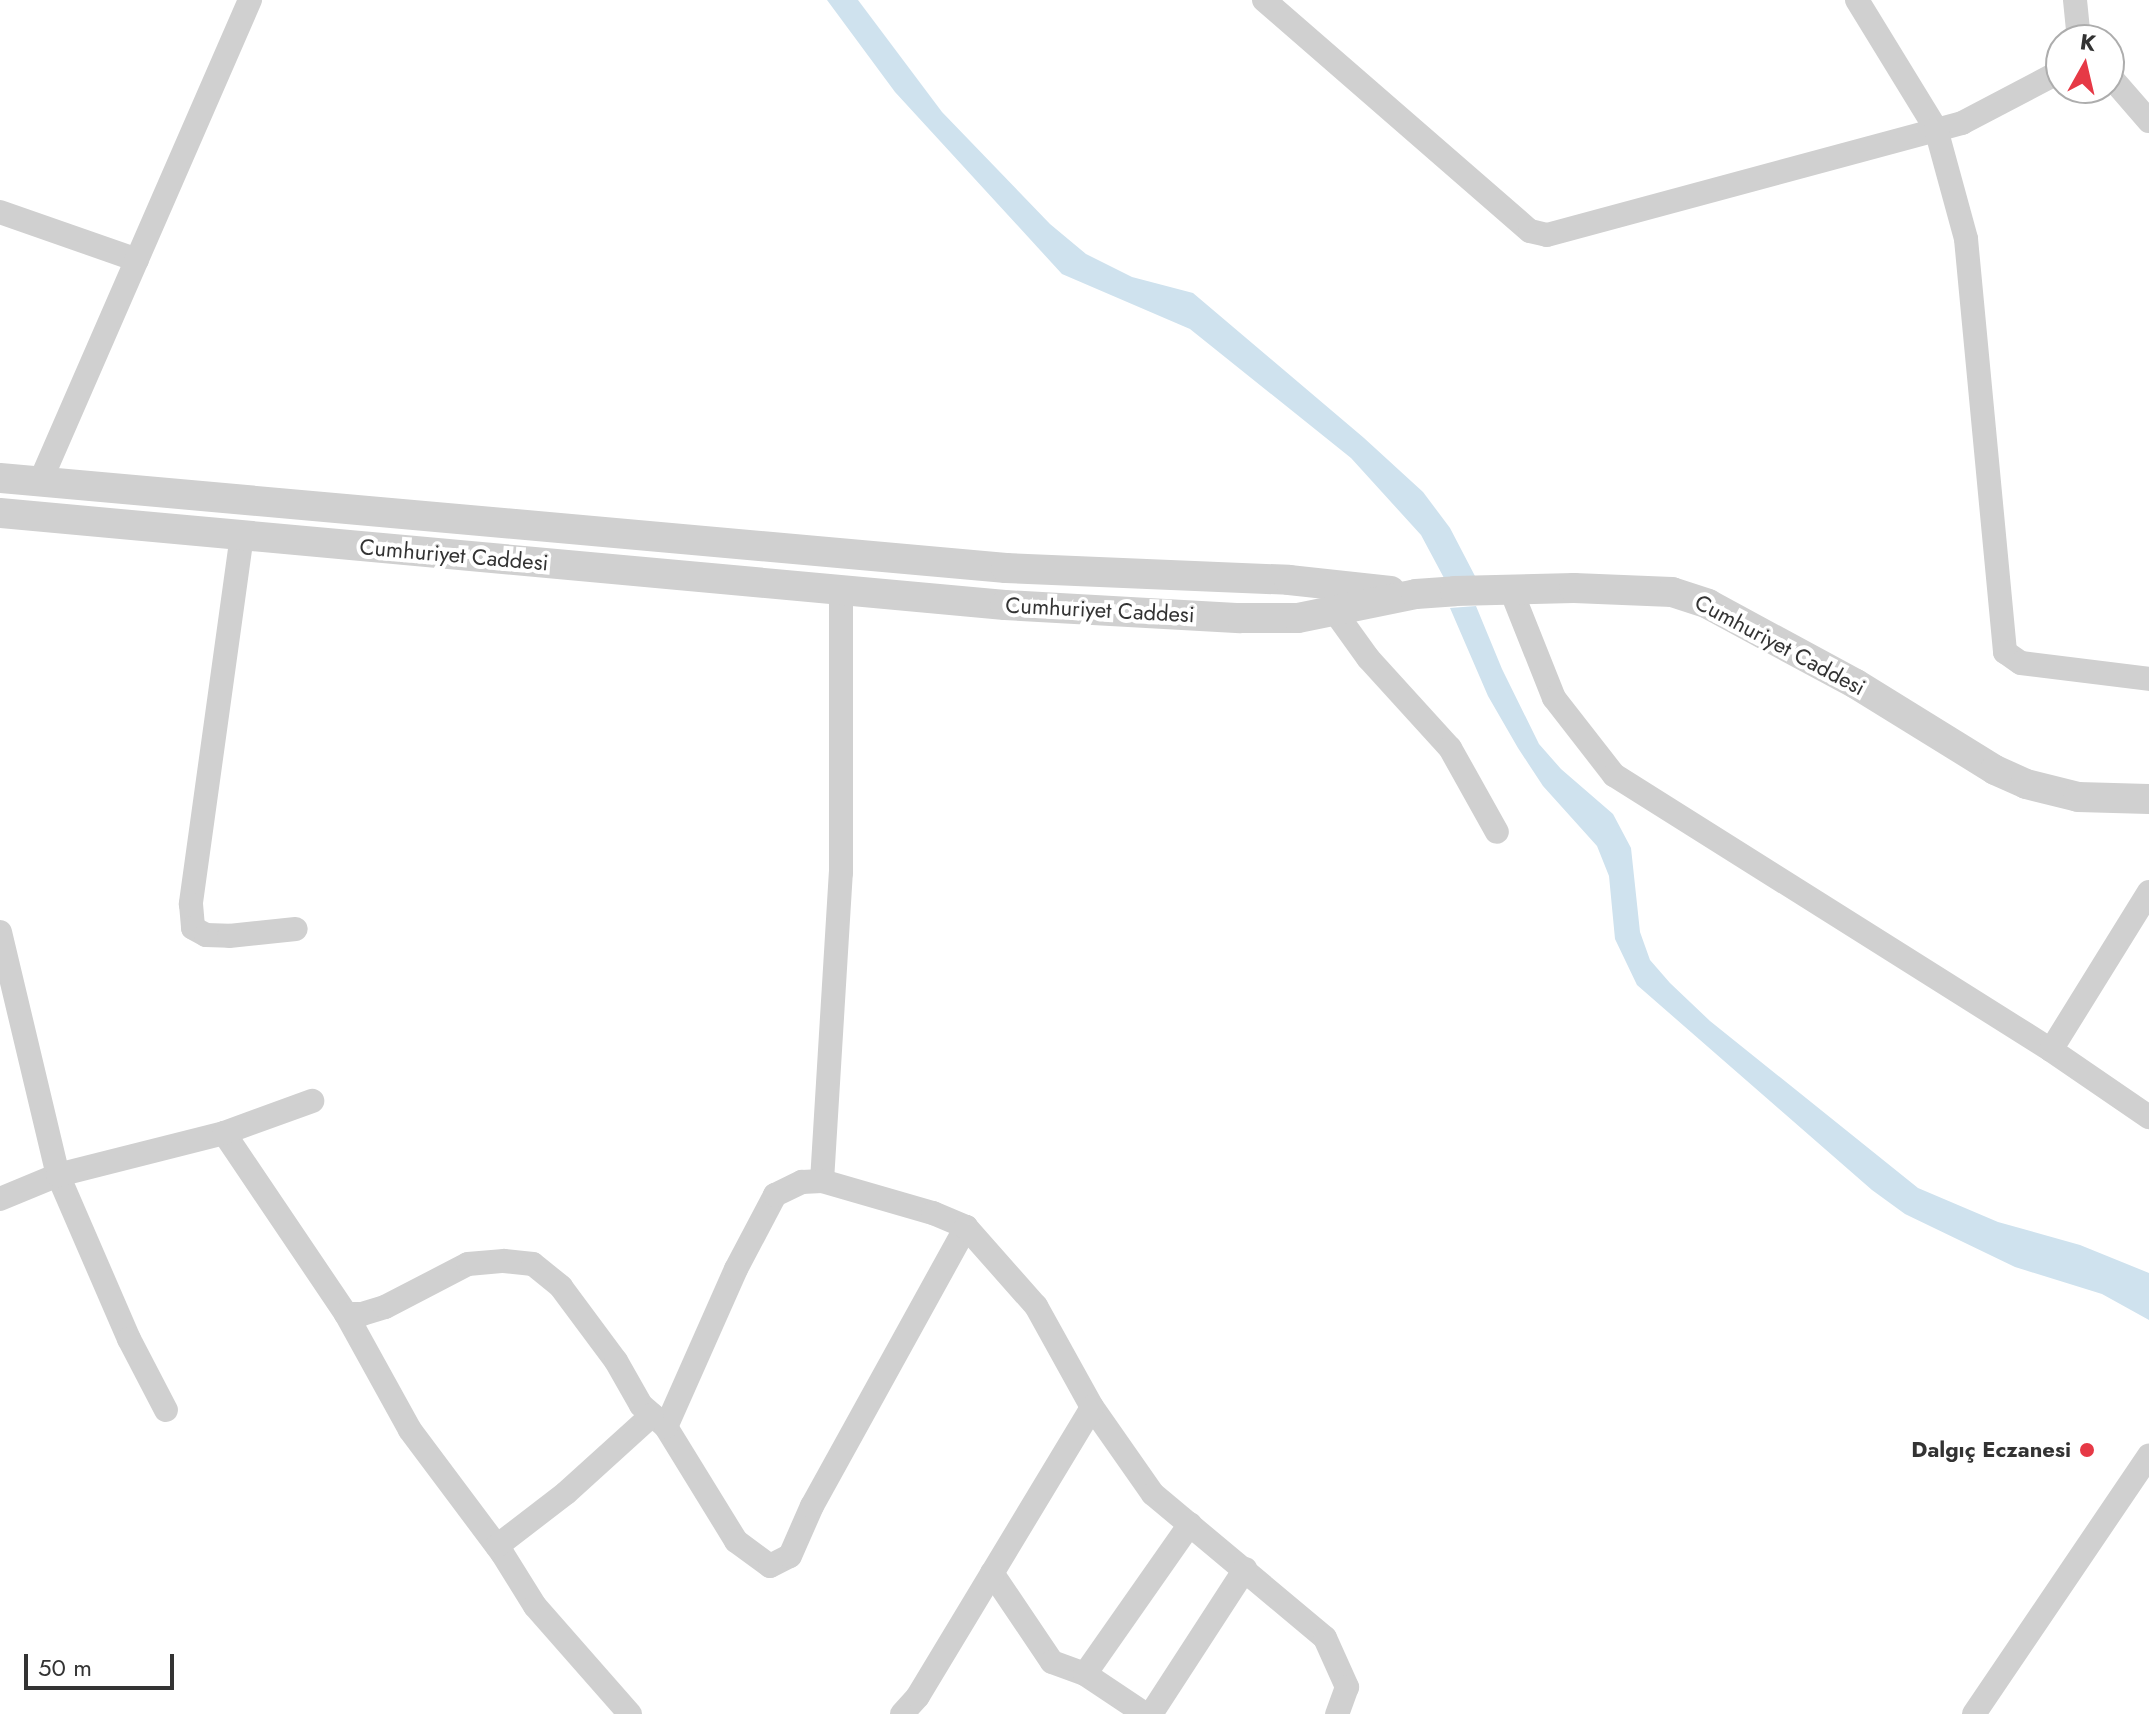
<!DOCTYPE html>
<meta charset="utf-8">
<style>
body{margin:0}
#map{position:relative;width:2149px;height:1714px;overflow:hidden;background:#fff;font-family:Jost,sans-serif}
div>[style]{position:absolute}
.water>*{inset:0;background:#cfe2ee}
.minor>*{height:24px;margin:-12px;padding:0 12px;transform-origin:12px;border-radius:12px;background:#d0d0d0}
.tertiary>*{height:30px;margin:-15px;padding:0 15px;transform-origin:15px;border-radius:15px;background:#d0d0d0}
.dots>*{width:22px;height:22px;translate:-50% -50%;box-sizing:border-box;border:4px solid #fff;border-radius:50%}
span{translate:-50% -50%;white-space:nowrap;text-align:center;line-height:1.15;-webkit-text-stroke:8px #fff;paint-order:stroke}
.street-label{font-size:22px;color:#333}
.poi-label{font-size:22px;color:#333;font-weight:700}
.right{translate:-100% -50%;text-align:right}
.north{position:absolute;left:2045px;top:24px;width:80px;height:80px;box-sizing:border-box;background:#fff;border:2px solid #adadad;border-radius:50%;rotate:8deg;font-size:22px;font-weight:700;line-height:32px;text-align:center;color:#333}
.north::after{content:'';display:block;margin:auto;width:28px;height:36px;background:#e63946;clip-path:polygon(50% 0,100% 100%,50% 72%,0 100%)}
.scale{position:absolute;left:24px;top:1654px;width:150px;height:36px;box-sizing:border-box;border:4px solid #333;border-top:0;padding-left:10px;font-size:24px;line-height:28px;white-space:nowrap;color:#333;-webkit-text-stroke:6px #fff;paint-order:stroke}
</style>
<div id="map">
<div class="water">
<div style="clip-path:polygon(827px 0,858px 0,942px 112px,1050px 224px,1086px 254px,1132px 277px,1193px 293px,1364px 438px,1423px 492px,1450px 528px,1476px 578px,1444px 578px,1421px 535px,1351px 458px,1190px 329px,1062px 274px,895px 92px)"></div>
<div style="clip-path:polygon(1476px 606px,1502px 669px,1539px 744px,1561px 769px,1613px 814px,1631px 848px,1640px 932px,1650px 960px,1670px 983px,1710px 1021px,1918px 1188px,1998px 1222px,2080px 1245px,2149px 1273px,2149px 1320px,2102px 1294px,2015px 1267px,1905px 1214px,1872px 1190px,1637px 985px,1615px 939px,1609px 876px,1597px 846px,1543px 786px,1518px 748px,1488px 696px,1450px 608px)"></div>
</div>
<div class="minor">
<div style="left:1264px;top:0;width:352px;rotate:41deg"></div>
<div style="left:1530px;top:231px;width:17px;rotate:13deg"></div>
<div style="left:1547px;top:235px;width:430px;rotate:-15.1deg"></div>
<div style="left:1962px;top:123px;width:112px;rotate:-27.7deg"></div>
<div style="left:1857px;top:0;width:151px;rotate:58.5deg"></div>
<div style="left:1936px;top:129px;width:114px;rotate:74.7deg"></div>
<div style="left:1966px;top:239px;width:415px;rotate:84.6deg"></div>
<div style="left:2005px;top:652px;width:19px;rotate:35deg"></div>
<div style="left:2021px;top:663px;width:129px;rotate:7.1deg"></div>
<div style="left:2075px;top:0;width:40px;rotate:84.3deg"></div>
<div style="left:2109px;top:75px;width:61px;rotate:49deg"></div>
<div style="left:0;top:212px;width:145px;rotate:19.3deg"></div>
<div style="left:40px;top:482px;width:526px;rotate:-66.46deg"></div>
<div style="left:242px;top:535px;width:373px;rotate:97.9deg"></div>
<div style="left:191px;top:904px;width:24px;rotate:85deg"></div>
<div style="left:193px;top:928px;width:15px;rotate:28deg"></div>
<div style="left:206px;top:935px;width:23px;rotate:2deg"></div>
<div style="left:229px;top:936px;width:67px;rotate:-6deg"></div>
<div style="left:1511px;top:590px;width:116px;rotate:68.3deg"></div>
<div style="left:1554px;top:698px;width:98px;rotate:52.1deg"></div>
<div style="left:1614px;top:775px;width:516px;rotate:32.18deg"></div>
<div style="left:2051px;top:1050px;width:119px;rotate:34.4deg"></div>
<div style="left:1335px;top:612px;width:57px;rotate:54.3deg"></div>
<div style="left:1368px;top:658px;width:122px;rotate:47.7deg"></div>
<div style="left:1450px;top:748px;width:96px;rotate:60.8deg"></div>
<div style="left:0;top:932px;width:250px;rotate:76.6deg"></div>
<div style="left:58px;top:1175px;width:179px;rotate:66.6deg"></div>
<div style="left:129px;top:1339px;width:80px;rotate:62.5deg"></div>
<div style="left:2051px;top:1050px;width:186px;rotate:-58.2deg"></div>
<div style="left:224px;top:1133px;width:218px;rotate:56deg"></div>
<div style="left:346px;top:1314px;width:16px"></div>
<div style="left:362px;top:1314px;width:24px;rotate:-17deg"></div>
<div style="left:385px;top:1307px;width:93px;rotate:-27.4deg"></div>
<div style="left:468px;top:1264px;width:36px;rotate:-5deg"></div>
<div style="left:504px;top:1261px;width:29px;rotate:6deg"></div>
<div style="left:533px;top:1264px;width:36px;rotate:39deg"></div>
<div style="left:561px;top:1287px;width:92px;rotate:53.4deg"></div>
<div style="left:616px;top:1361px;width:51px;rotate:60.4deg"></div>
<div style="left:641px;top:1405px;width:33px;rotate:41deg"></div>
<div style="left:666px;top:1427px;width:134px;rotate:58.4deg"></div>
<div style="left:736px;top:1541px;width:42px;rotate:36.3deg"></div>
<div style="left:770px;top:1566px;width:22px;rotate:-27deg"></div>
<div style="left:790px;top:1556px;width:55px;rotate:-66.3deg"></div>
<div style="left:812px;top:1506px;width:319px;rotate:-61.1deg"></div>
<div style="left:822px;top:1181px;width:309px;rotate:-86.5deg"></div>
<div style="left:841px;top:873px;width:283px;rotate:-90deg"></div>
<div style="left:0;top:1199px;width:63px;rotate:-22.5deg"></div>
<div style="left:58px;top:1175px;width:171px;rotate:-14.2deg"></div>
<div style="left:224px;top:1133px;width:94px;rotate:-20deg"></div>
<div style="left:346px;top:1314px;width:132px;rotate:61.1deg"></div>
<div style="left:410px;top:1430px;width:154px;rotate:53.2deg"></div>
<div style="left:502px;top:1553px;width:62px;rotate:58.1deg"></div>
<div style="left:535px;top:1606px;width:144px;rotate:48.7deg"></div>
<div style="left:666px;top:1427px;width:173px;rotate:-66.1deg"></div>
<div style="left:736px;top:1269px;width:84px;rotate:-62.2deg"></div>
<div style="left:775px;top:1195px;width:30px;rotate:-26deg"></div>
<div style="left:802px;top:1182px;width:20px;rotate:-3deg"></div>
<div style="left:822px;top:1181px;width:116px;rotate:16.1deg"></div>
<div style="left:933px;top:1213px;width:36px;rotate:23deg"></div>
<div style="left:966px;top:1227px;width:106px;rotate:48.5deg"></div>
<div style="left:1036px;top:1306px;width:115px;rotate:61deg"></div>
<div style="left:1092px;top:1407px;width:106px;rotate:55deg"></div>
<div style="left:1153px;top:1494px;width:224px;rotate:39.9deg"></div>
<div style="left:1325px;top:1638px;width:54px;rotate:65.8deg"></div>
<div style="left:1347px;top:1687px;width:29px;rotate:110deg"></div>
<div style="left:497px;top:1546px;width:87px;rotate:-37.5deg"></div>
<div style="left:566px;top:1493px;width:116px;rotate:-42.2deg"></div>
<div style="left:992px;top:1573px;width:107px;rotate:56deg"></div>
<div style="left:1052px;top:1662px;width:35px;rotate:20deg"></div>
<div style="left:1085px;top:1674px;width:72px;rotate:33.7deg"></div>
<div style="left:1085px;top:1674px;width:183px;rotate:-55deg"></div>
<div style="left:902px;top:1714px;width:24px;rotate:-48deg"></div>
<div style="left:918px;top:1696px;width:337px;rotate:-58.9deg"></div>
<div style="left:1151px;top:1714px;width:173px;rotate:-57deg"></div>
<div style="left:1974px;top:1714px;width:312px;rotate:-55.9deg"></div>
</div>
<div class="tertiary">
<div style="left:0;top:478px;width:1010px;rotate:5.11deg"></div>
<div style="left:1006px;top:568px;width:283px;rotate:2.4deg"></div>
<div style="left:1289px;top:580px;width:102px;rotate:6.2deg"></div>
<div style="left:0;top:513px;width:1009px;rotate:5.23deg"></div>
<div style="left:1005px;top:605px;width:236px;rotate:3.2deg"></div>
<div style="left:1241px;top:618px;width:57px"></div>
<div style="left:1298px;top:618px;width:120px;rotate:-11.5deg"></div>
<div style="left:1416px;top:594px;width:39px;rotate:-4deg"></div>
<div style="left:1455px;top:591px;width:119px;rotate:-1.4deg"></div>
<div style="left:1574px;top:588px;width:98px;rotate:2.3deg"></div>
<div style="left:1672px;top:592px;width:38px;rotate:18deg"></div>
<div style="left:1708px;top:604px;width:168px;rotate:28.4deg"></div>
<div style="left:1856px;top:684px;width:163px;rotate:31.7deg"></div>
<div style="left:1995px;top:770px;width:34px;rotate:24deg"></div>
<div style="left:2026px;top:784px;width:54px;rotate:14deg"></div>
<div style="left:2078px;top:797px;width:71px;rotate:1.6deg"></div>
</div>
<div class="dots">
<div style="left:2087px;top:1450px;background:#e63946"></div>
</div>
<div class="street-label">
<span style="left:454px;top:555px;rotate:5deg">Cumhuriyet Caddesi</span>
<span style="left:1100px;top:610px;rotate:3deg">Cumhuriyet Caddesi</span>
<span style="left:1780px;top:645px;rotate:28deg">Cumhuriyet Caddesi</span>
</div>
<div class="poi-label">
<span class="right" style="left:2071px;top:1450px">Dalgıç Eczanesi</span>
</div>
<div class="north">K</div>
<div class="scale">50 m</div>
</div>
